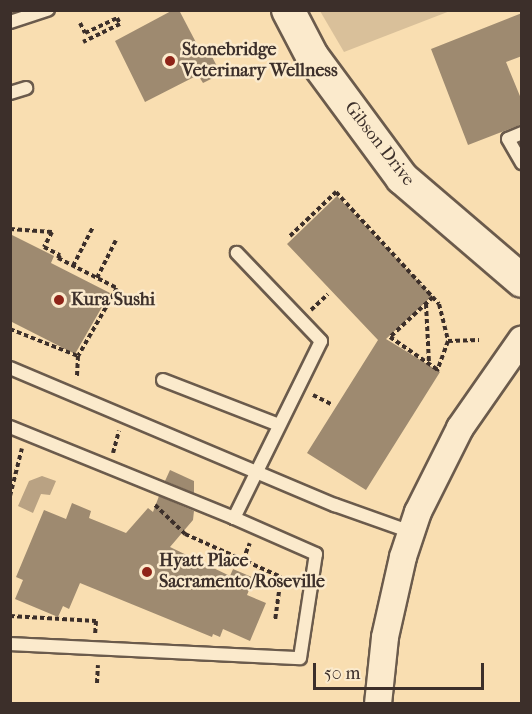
<!DOCTYPE html>
<style>
body{margin:0}
#map{position:relative;width:532px;height:714px;overflow:hidden;background:#f9deb1;font-family:"IM FELL French Canon",serif}
div>[style]{position:absolute}
.green>*{inset:0;background:#d9c09a}
.water>*{inset:0;background:#b9a283}
.building>*{inset:0;background:#9e8a70}
.path>*{height:4px;margin-top:-2px;transform-origin:0;background:repeating-linear-gradient(90deg,#3c2f2a 0 4.5px,transparent 0 7.5px)}
.roads{filter:drop-shadow(2px 0 #6b5b4c) drop-shadow(-2px 0 #6b5b4c) drop-shadow(0 2px #6b5b4c) drop-shadow(0 -2px #6b5b4c)}
.service>*{height:12px;margin:-6px;padding:0 6px;transform-origin:6px;border-radius:6px;background:#fbeacc}
.minor>*{height:26px;margin:-13px;padding:0 13px;transform-origin:13px;border-radius:13px;background:#fbeacc}
.tertiary>*{height:32px;margin:-16px;padding:0 16px;transform-origin:16px;border-radius:16px;background:#fbeacc}
.dots>*{width:16px;height:16px;translate:-50% -50%;box-sizing:border-box;border:3px solid #fbeacc;border-radius:50%}
span{translate:-50% -50%;white-space:nowrap;text-align:center;line-height:1.15;-webkit-text-stroke:5px #fbeacc;paint-order:stroke}
.poi-label{font-size:18px;color:#3c2f2a;font-weight:700}
.left{translate:0 -50%;text-align:left}
.street-label{font-size:18px;color:#3c2f2a}
.frame{position:absolute;inset:0;border:12px solid #3c2f2a;pointer-events:none}
.scale{position:absolute;left:313px;top:663px;width:171px;height:27px;box-sizing:border-box;border:3px solid #3c2f2a;border-top:0;padding-left:8px;font-size:18px;line-height:21px;white-space:nowrap;color:#3c2f2a;-webkit-text-stroke:4px #fbeacc;paint-order:stroke}
</style>
<div id="map">
<div class="green">
<div style="clip-path:polygon(320px 11px,450px 11px,344px 52px)"></div>
</div>
<div class="water">
<div style="clip-path:polygon(42px 476px,56px 481px,50px 495px,41px 494px,33px 513px,18px 506px,29px 481px)"></div>
</div>
<div class="building">
<div style="clip-path:polygon(173px 10px,179px 10px,201px 52px,208px 49px,221px 74px,203px 83px,198px 75px,145px 102px,115px 41px)"></div>
<div style="clip-path:polygon(522px 13px,522px 56px,506px 62px,522px 101px,522px 124px,468px 145px,431px 49px)"></div>
<div style="clip-path:polygon(337px 196px,432px 296px,386px 339px,440px 372px,366px 490px,307px 453px,378px 340px,287px 244px)"></div>
<div style="clip-path:polygon(10px 234px,54px 256px,51px 263px,110px 293px,75px 354px,10px 321px)"></div>
<div style="clip-path:polygon(170px 470px,194px 481px,194px 493px,165px 481px)"></div>
<div style="clip-path:polygon(159px 496px,194px 511px,193px 520px,170px 547px,230px 576px,233px 569px,254px 578px,247px 595px,266px 603px,250px 641px,223px 629px,220px 637px,213px 634px,212px 637px,80px 583px,69px 609px,63px 606px,58px 617px,15px 599px,23px 580px,16px 577px,44px 510px,66px 519px,72px 503px,91px 511px,89px 518px,126px 533px,148px 508px,153px 512px)"></div>
</div>
<div class="path">
<div style="left:80px;top:23px;width:11px;rotate:63deg"></div>
<div style="left:85px;top:33px;width:35px;rotate:-25deg"></div>
<div style="left:117px;top:18px;width:7px;rotate:63deg"></div>
<div style="left:120px;top:24px;width:41px;rotate:154.1deg"></div>
<div style="left:10px;top:229px;width:42px;rotate:4.1deg"></div>
<div style="left:52px;top:232px;width:17px;rotate:118deg"></div>
<div style="left:44px;top:247px;width:18px;rotate:27deg"></div>
<div style="left:60px;top:255px;width:4px;rotate:124deg"></div>
<div style="left:58px;top:258px;width:66px;rotate:27deg"></div>
<div style="left:117px;top:288px;width:78px;rotate:119.8deg"></div>
<div style="left:78px;top:356px;width:20px;rotate:93deg"></div>
<div style="left:290px;top:236px;width:64px;rotate:-43.7deg"></div>
<div style="left:336px;top:192px;width:152px;rotate:47.4deg"></div>
<div style="left:439px;top:304px;width:38px;rotate:76deg"></div>
<div style="left:448px;top:341px;width:32px;rotate:110deg"></div>
<div style="left:73px;top:266px;width:44px;rotate:-62.9deg"></div>
<div style="left:97px;top:278px;width:42px;rotate:-63.4deg"></div>
<div style="left:433px;top:297px;width:59px;rotate:137.1deg"></div>
<div style="left:390px;top:337px;width:58px;rotate:34.5deg"></div>
<div style="left:426px;top:304px;width:59px;rotate:87.1deg"></div>
<div style="left:311px;top:310px;width:23px;rotate:-43deg"></div>
<div style="left:10px;top:329px;width:73px;rotate:21.7deg"></div>
<div style="left:448px;top:341px;width:31px;rotate:-2deg"></div>
<div style="left:313px;top:395px;width:20px;rotate:27deg"></div>
<div style="left:113px;top:453px;width:23px;rotate:-75deg"></div>
<div style="left:10px;top:496px;width:49px;rotate:-76deg"></div>
<div style="left:155px;top:505px;width:42px;rotate:44deg"></div>
<div style="left:185px;top:534px;width:105px;rotate:24.1deg"></div>
<div style="left:281px;top:577px;width:44px;rotate:97.8deg"></div>
<div style="left:243px;top:560px;width:18px;rotate:-68deg"></div>
<div style="left:10px;top:616px;width:86px;rotate:3.3deg"></div>
<div style="left:96px;top:621px;width:13px;rotate:94deg"></div>
<div style="left:97px;top:683px;width:18px;rotate:-87deg"></div>
</div>
<div class="roads">
<div class="service">
<div style="left:10px;top:22px;width:40px;rotate:-18deg"></div>
<div style="left:10px;top:93px;width:17px;rotate:-17deg"></div>
<div style="left:522px;top:133px;width:15px;rotate:157deg"></div>
<div style="left:508px;top:139px;width:28px;rotate:60deg"></div>
<div style="left:10px;top:368px;width:353px;rotate:22.9deg"></div>
<div style="left:335px;top:505px;width:81px;rotate:19.6deg"></div>
<div style="left:163px;top:380px;width:124px;rotate:21.2deg"></div>
<div style="left:10px;top:427px;width:242px;rotate:22.1deg"></div>
<div style="left:10px;top:644px;width:290px;rotate:2.8deg"></div>
<div style="left:300px;top:658px;width:105px;rotate:-81.3deg"></div>
<div style="left:316px;top:554px;width:90px;rotate:-156.3deg"></div>
<div style="left:234px;top:518px;width:197px;rotate:-63.8deg"></div>
<div style="left:321px;top:341px;width:122px;rotate:-133.7deg"></div>
</div>
<div class="minor">
<div style="left:378px;top:704px;width:67px;rotate:-84deg"></div>
<div style="left:385px;top:637px;width:82px;rotate:-77.3deg"></div>
<div style="left:403px;top:557px;width:47px;rotate:-71.6deg"></div>
<div style="left:418px;top:512px;width:94px;rotate:-63.4deg"></div>
<div style="left:460px;top:428px;width:108px;rotate:-55.1deg"></div>
</div>
<div class="tertiary">
<div style="left:288px;top:10px;width:52px;rotate:62.4deg"></div>
<div style="left:312px;top:56px;width:152px;rotate:53.6deg"></div>
<div style="left:402px;top:178px;width:158px;rotate:40.6deg"></div>
</div>
</div>
<div class="dots">
<div style="left:170px;top:61px;background:#8f2418"></div>
<div style="left:59px;top:300px;background:#8f2418"></div>
<div style="left:147px;top:572px;background:#8f2418"></div>
</div>
<div class="poi-label">
<span class="left" style="left:182px;top:61px">Stonebridge<br>Veterinary Wellness</span>
<span class="left" style="left:71px;top:300px">Kura Sushi</span>
<span class="left" style="left:159px;top:572px">Hyatt Place<br>Sacramento/Roseville</span>
</div>
<div class="street-label">
<span style="left:379px;top:144px;rotate:52deg">Gibson Drive</span>
</div>
<div class="frame"></div>
<div class="scale">50 m</div>
</div>
